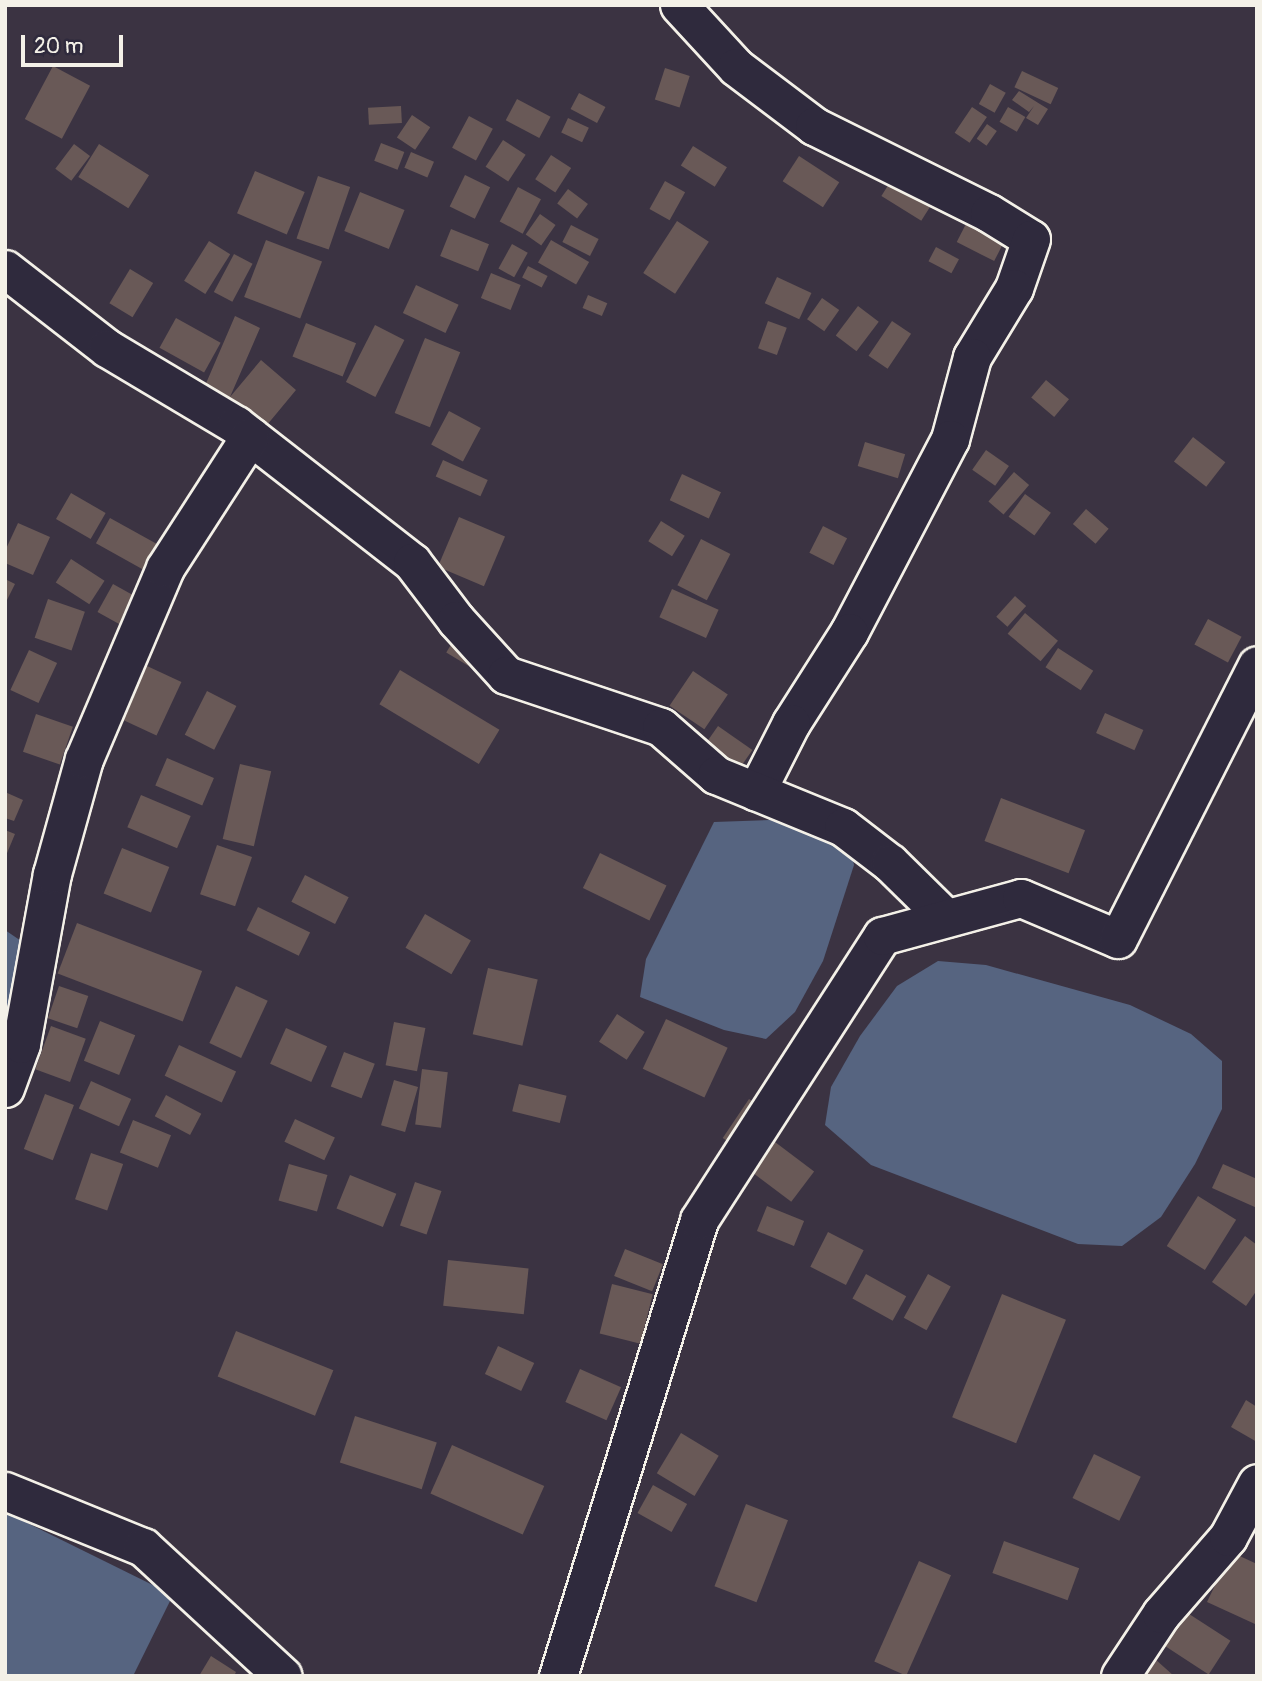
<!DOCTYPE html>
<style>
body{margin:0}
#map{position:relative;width:1262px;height:1681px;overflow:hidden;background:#3b3342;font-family:Pangolin,sans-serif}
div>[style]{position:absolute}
.water>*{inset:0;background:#566480}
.building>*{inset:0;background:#695957;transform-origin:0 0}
.roads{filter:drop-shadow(2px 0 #f4f1e8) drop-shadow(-2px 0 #f4f1e8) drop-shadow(0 2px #f4f1e8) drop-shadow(0 -2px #f4f1e8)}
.minor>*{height:37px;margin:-18.5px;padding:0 18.5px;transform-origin:18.5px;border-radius:18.5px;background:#2f2a3d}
span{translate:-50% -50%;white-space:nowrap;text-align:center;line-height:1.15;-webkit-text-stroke:6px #2f2a3d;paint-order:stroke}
.frame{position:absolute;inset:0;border:7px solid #f4f1e8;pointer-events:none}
.scale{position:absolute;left:21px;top:35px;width:102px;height:32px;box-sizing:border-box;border:4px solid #f4f1e8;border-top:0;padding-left:9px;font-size:21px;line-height:24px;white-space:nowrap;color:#f4f1e8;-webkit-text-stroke:5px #2f2a3d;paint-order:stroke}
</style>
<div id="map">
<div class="water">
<div style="clip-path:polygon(770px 820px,850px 846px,854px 865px,823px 961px,795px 1012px,766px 1039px,724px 1030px,640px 997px,646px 959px,714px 822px)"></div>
<div style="clip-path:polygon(5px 930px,27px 945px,5px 1048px)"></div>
<div style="clip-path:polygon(938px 961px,986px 965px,1130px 1005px,1191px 1034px,1222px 1061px,1222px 1109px,1195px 1164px,1161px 1217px,1122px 1246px,1078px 1244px,871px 1165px,825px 1125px,831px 1087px,860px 1036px,897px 986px)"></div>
<div style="clip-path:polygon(5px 1512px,173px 1595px,133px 1676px,5px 1676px)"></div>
</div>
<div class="building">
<div style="left:53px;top:66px;width:42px;height:60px;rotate:28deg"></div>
<div style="left:665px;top:68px;width:26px;height:33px;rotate:18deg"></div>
<div style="left:1022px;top:71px;width:40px;height:18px;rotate:25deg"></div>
<div style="left:990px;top:84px;width:18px;height:23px;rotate:29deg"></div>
<div style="clip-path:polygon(1019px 91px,1048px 109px,1038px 125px,1026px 118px,1034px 106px,1029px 112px,1012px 100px)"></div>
<div style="left:579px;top:93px;width:30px;height:18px;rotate:28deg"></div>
<div style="left:517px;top:99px;width:38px;height:24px;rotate:28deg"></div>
<div style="left:401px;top:106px;width:17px;height:33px;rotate:87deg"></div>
<div style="left:972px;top:107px;width:18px;height:31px;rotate:34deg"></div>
<div style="left:1008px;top:107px;width:20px;height:17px;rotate:30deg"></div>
<div style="left:412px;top:115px;width:22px;height:27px;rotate:34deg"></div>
<div style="left:469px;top:116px;width:27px;height:36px;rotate:28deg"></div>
<div style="left:568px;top:118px;width:23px;height:16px;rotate:25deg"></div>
<div style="left:987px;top:124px;width:12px;height:18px;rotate:35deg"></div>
<div style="left:503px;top:140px;width:27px;height:32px;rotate:33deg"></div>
<div style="left:381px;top:143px;width:25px;height:19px;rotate:21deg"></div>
<div style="left:74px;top:144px;width:20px;height:31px;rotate:37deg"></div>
<div style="left:99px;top:144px;width:59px;height:39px;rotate:32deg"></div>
<div style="left:693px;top:146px;width:40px;height:23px;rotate:32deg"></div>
<div style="left:411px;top:152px;width:25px;height:17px;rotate:23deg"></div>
<div style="left:551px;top:155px;width:24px;height:29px;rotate:33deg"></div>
<div style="left:799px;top:156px;width:48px;height:30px;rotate:33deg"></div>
<div style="left:255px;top:171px;width:54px;height:46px;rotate:23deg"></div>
<div style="left:465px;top:175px;width:28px;height:35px;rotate:26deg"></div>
<div style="left:318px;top:176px;width:34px;height:66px;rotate:19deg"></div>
<div style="left:892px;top:179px;width:47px;height:20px;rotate:32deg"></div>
<div style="left:665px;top:181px;width:23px;height:32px;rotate:29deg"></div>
<div style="left:518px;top:187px;width:26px;height:39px;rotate:28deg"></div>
<div style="left:568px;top:189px;width:25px;height:18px;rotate:37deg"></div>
<div style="left:360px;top:192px;width:48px;height:42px;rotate:22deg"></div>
<div style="left:540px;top:214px;width:19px;height:25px;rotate:35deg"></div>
<div style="left:969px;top:218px;width:42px;height:27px;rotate:27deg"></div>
<div style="left:677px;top:221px;width:38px;height:62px;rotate:33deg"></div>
<div style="left:571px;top:225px;width:31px;height:19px;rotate:27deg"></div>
<div style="left:451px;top:229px;width:41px;height:29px;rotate:22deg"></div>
<div style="left:266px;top:240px;width:60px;height:61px;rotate:21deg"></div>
<div style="left:551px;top:240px;width:44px;height:26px;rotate:30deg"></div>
<div style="left:209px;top:241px;width:25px;height:47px;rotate:32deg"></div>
<div style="left:512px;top:244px;width:18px;height:28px;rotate:29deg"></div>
<div style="left:936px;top:247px;width:26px;height:16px;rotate:28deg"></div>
<div style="left:234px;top:254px;width:21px;height:43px;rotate:28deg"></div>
<div style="left:528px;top:266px;width:22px;height:13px;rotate:27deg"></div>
<div style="left:130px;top:269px;width:27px;height:40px;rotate:31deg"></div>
<div style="left:491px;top:273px;width:32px;height:27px;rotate:22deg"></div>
<div style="left:777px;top:277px;width:38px;height:29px;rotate:25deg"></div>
<div style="left:416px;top:285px;width:47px;height:31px;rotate:25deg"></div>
<div style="left:588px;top:295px;width:21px;height:14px;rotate:23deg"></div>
<div style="left:822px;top:298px;width:21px;height:26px;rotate:35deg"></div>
<div style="left:858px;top:306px;width:26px;height:37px;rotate:37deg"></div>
<div style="clip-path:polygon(235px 316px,260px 328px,230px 397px,261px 360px,296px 390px,262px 431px,226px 401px,229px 398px,204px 388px)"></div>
<div style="left:176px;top:318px;width:51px;height:34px;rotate:29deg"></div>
<div style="left:768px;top:321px;width:20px;height:29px;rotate:20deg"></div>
<div style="left:892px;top:321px;width:23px;height:42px;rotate:34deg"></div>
<div style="left:306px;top:323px;width:54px;height:36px;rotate:22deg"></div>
<div style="left:375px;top:325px;width:33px;height:64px;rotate:27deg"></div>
<div style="left:425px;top:338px;width:38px;height:81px;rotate:22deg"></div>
<div style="left:1046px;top:380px;width:30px;height:23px;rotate:40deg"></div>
<div style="left:449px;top:411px;width:36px;height:38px;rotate:28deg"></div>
<div style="left:1193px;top:437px;width:41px;height:31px;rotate:38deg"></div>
<div style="left:865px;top:442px;width:42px;height:25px;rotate:17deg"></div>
<div style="left:986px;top:450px;width:28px;height:24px;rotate:35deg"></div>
<div style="left:443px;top:460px;width:49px;height:18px;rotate:24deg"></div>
<div style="left:1014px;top:472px;width:20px;height:39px;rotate:41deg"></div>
<div style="left:682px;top:474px;width:43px;height:29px;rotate:25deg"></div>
<div style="left:71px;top:493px;width:40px;height:30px;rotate:30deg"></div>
<div style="left:1025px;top:494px;width:32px;height:28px;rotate:36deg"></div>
<div style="left:1086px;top:509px;width:30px;height:20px;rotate:41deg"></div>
<div style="left:459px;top:517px;width:50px;height:54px;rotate:23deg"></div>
<div style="left:110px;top:518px;width:63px;height:29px;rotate:29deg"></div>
<div style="left:661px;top:521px;width:28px;height:24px;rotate:32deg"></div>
<div style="clip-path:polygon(18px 523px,50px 537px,33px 575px,5px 563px,5px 551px)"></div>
<div style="left:823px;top:526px;width:27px;height:30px;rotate:27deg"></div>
<div style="left:701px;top:539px;width:33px;height:52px;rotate:27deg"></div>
<div style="left:71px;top:559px;width:40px;height:28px;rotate:33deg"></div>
<div style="clip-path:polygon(5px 579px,15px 584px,5px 604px)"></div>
<div style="left:113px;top:584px;width:35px;height:32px;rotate:29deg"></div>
<div style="left:672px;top:589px;width:51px;height:31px;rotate:24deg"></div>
<div style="left:1015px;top:596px;width:15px;height:28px;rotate:42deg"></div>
<div style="left:48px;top:599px;width:39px;height:41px;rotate:19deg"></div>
<div style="left:1025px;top:613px;width:43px;height:27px;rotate:40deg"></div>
<div style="left:1208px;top:619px;width:38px;height:29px;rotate:28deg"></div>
<div style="left:455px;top:638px;width:29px;height:17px;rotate:31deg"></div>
<div style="left:1058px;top:648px;width:42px;height:23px;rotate:33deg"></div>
<div style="left:29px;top:650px;width:31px;height:44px;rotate:25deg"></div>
<div style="left:147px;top:666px;width:38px;height:59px;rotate:25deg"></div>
<div style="left:400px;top:670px;width:116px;height:40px;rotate:31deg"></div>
<div style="left:693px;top:671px;width:42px;height:42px;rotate:34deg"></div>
<div style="left:207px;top:691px;width:33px;height:49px;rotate:27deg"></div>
<div style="left:1105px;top:713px;width:42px;height:22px;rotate:24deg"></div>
<div style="left:36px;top:714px;width:39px;height:40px;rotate:19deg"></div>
<div style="left:718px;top:726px;width:42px;height:29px;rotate:35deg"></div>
<div style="left:167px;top:758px;width:51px;height:30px;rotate:23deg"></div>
<div style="left:240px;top:764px;width:32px;height:77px;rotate:13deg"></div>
<div style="clip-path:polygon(5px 792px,23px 800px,14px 821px,5px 818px)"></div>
<div style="left:141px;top:795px;width:54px;height:35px;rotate:23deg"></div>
<div style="left:1001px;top:798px;width:90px;height:46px;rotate:21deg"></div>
<div style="clip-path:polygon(5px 830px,15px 834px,5px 858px)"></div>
<div style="left:217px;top:845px;width:37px;height:52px;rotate:19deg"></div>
<div style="left:122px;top:848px;width:51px;height:49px;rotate:22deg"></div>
<div style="left:600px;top:853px;width:74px;height:39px;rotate:26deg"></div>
<div style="left:305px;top:875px;width:49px;height:30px;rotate:27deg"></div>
<div style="left:258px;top:907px;width:58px;height:26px;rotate:26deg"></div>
<div style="left:425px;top:914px;width:53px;height:39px;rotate:30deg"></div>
<div style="left:77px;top:923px;width:134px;height:54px;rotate:21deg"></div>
<div style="left:488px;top:968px;width:51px;height:68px;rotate:13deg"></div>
<div style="left:59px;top:986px;width:31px;height:34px;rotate:19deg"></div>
<div style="left:236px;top:986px;width:35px;height:63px;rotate:25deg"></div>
<div style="left:617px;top:1014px;width:33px;height:33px;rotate:33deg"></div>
<div style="left:666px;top:1019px;width:68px;height:55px;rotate:25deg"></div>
<div style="left:100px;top:1021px;width:38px;height:43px;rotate:22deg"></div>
<div style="left:394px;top:1022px;width:32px;height:44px;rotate:11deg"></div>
<div style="left:51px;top:1026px;width:37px;height:46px;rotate:20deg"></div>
<div style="left:286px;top:1028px;width:45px;height:39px;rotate:24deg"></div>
<div style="left:179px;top:1045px;width:63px;height:34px;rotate:25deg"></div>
<div style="left:344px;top:1052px;width:33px;height:37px;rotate:21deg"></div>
<div style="left:422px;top:1069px;width:26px;height:56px;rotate:7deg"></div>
<div style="left:394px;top:1080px;width:25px;height:47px;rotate:16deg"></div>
<div style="left:91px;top:1081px;width:44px;height:30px;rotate:24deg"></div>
<div style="left:519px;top:1084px;width:49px;height:28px;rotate:14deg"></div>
<div style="left:45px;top:1094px;width:31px;height:59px;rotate:21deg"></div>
<div style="left:166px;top:1095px;width:40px;height:24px;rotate:28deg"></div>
<div style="left:749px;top:1099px;width:18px;height:47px;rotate:34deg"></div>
<div style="left:295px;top:1119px;width:44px;height:25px;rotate:25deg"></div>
<div style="left:133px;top:1120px;width:41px;height:35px;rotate:22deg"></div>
<div style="left:775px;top:1142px;width:49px;height:38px;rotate:37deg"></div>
<div style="left:91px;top:1153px;width:34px;height:49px;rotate:19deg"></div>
<div style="left:289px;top:1164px;width:40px;height:38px;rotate:16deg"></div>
<div style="clip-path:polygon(1223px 1164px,1257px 1179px,1257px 1208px,1212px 1188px)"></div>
<div style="left:350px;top:1175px;width:50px;height:36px;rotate:22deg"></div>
<div style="left:415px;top:1182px;width:28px;height:46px;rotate:19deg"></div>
<div style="left:1198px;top:1196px;width:45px;height:59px;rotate:32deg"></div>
<div style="left:767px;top:1206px;width:40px;height:27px;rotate:22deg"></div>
<div style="left:828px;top:1232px;width:40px;height:39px;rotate:27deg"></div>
<div style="clip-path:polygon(1245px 1236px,1257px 1245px,1257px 1290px,1246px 1306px,1212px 1282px)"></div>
<div style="left:625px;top:1249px;width:41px;height:29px;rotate:22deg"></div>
<div style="left:448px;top:1260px;width:81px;height:46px;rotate:6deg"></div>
<div style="left:866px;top:1274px;width:46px;height:28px;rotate:29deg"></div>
<div style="left:928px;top:1274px;width:26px;height:50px;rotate:29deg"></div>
<div style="left:612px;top:1284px;width:42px;height:51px;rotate:14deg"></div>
<div style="left:1002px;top:1294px;width:69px;height:133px;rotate:22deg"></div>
<div style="left:236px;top:1331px;width:105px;height:49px;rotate:22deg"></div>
<div style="left:498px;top:1346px;width:40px;height:31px;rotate:25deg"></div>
<div style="left:580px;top:1369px;width:45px;height:36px;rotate:24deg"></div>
<div style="clip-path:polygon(1246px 1400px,1257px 1407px,1257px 1442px,1231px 1427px)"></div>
<div style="left:355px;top:1416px;width:86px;height:49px;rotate:18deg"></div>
<div style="left:681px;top:1433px;width:44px;height:47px;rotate:31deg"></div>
<div style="left:452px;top:1445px;width:101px;height:53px;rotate:24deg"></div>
<div style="left:1094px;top:1454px;width:52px;height:49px;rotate:26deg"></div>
<div style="left:653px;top:1485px;width:39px;height:32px;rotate:29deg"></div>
<div style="left:746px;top:1504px;width:45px;height:88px;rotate:21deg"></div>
<div style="left:1004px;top:1541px;width:80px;height:34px;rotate:20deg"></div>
<div style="clip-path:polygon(1231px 1552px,1257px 1564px,1255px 1624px,1207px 1602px)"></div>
<div style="left:919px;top:1561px;width:35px;height:110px;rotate:24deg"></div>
<div style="left:1186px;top:1612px;width:53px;height:40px;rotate:33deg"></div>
<div style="clip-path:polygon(211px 1656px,236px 1672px,234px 1676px,199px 1676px)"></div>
<div style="clip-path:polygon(1155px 1659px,1174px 1676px,1141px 1676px)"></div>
</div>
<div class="roads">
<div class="minor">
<div style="left:679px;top:5px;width:84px;rotate:47.4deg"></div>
<div style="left:736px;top:67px;width:98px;rotate:37.1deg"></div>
<div style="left:814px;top:126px;width:195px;rotate:26.4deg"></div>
<div style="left:989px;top:213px;width:49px;rotate:31.8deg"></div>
<div style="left:1031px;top:239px;width:52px;rotate:109.1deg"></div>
<div style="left:1014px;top:288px;width:81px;rotate:121.3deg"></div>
<div style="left:972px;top:357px;width:85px;rotate:105deg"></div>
<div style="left:950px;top:439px;width:218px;rotate:117.6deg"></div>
<div style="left:849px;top:632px;width:108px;rotate:122.5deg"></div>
<div style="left:791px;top:723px;width:77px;rotate:116.9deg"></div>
<div style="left:5px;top:269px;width:129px;rotate:37.8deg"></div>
<div style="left:107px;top:348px;width:150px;rotate:30.8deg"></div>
<div style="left:236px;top:425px;width:223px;rotate:37.9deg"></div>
<div style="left:412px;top:562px;width:73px;rotate:52.8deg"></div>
<div style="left:456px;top:620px;width:74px;rotate:47.7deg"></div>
<div style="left:506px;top:675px;width:163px;rotate:18.5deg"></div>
<div style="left:661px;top:727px;width:73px;rotate:41.1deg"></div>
<div style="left:716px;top:775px;width:137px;rotate:22.3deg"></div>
<div style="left:843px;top:827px;width:59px;rotate:37.5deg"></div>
<div style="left:890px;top:863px;width:78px;rotate:44.5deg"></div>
<div style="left:5px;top:1088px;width:47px;rotate:-70deg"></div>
<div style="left:21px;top:1044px;width:173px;rotate:-79.7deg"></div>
<div style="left:52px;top:874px;width:119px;rotate:-74.5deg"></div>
<div style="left:84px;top:759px;width:207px;rotate:-67deg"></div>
<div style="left:165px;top:568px;width:157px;rotate:-57.2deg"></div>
<div style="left:5px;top:1491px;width:149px;rotate:22.1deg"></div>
<div style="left:143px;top:1547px;width:190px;rotate:42.7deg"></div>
<div style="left:558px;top:1676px;width:477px;rotate:-72.8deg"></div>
<div style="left:699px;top:1220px;width:338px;rotate:-57.2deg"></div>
<div style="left:882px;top:936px;width:144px;rotate:-15.3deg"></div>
<div style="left:1021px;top:898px;width:105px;rotate:22.9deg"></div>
<div style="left:1118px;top:939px;width:307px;rotate:-63.1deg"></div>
<div style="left:1120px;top:1676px;width:74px;rotate:-56.5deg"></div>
<div style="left:1161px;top:1614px;width:102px;rotate:-49deg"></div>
<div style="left:1228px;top:1537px;width:61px;rotate:-61.8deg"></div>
</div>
</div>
<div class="frame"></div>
<div class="scale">20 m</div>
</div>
